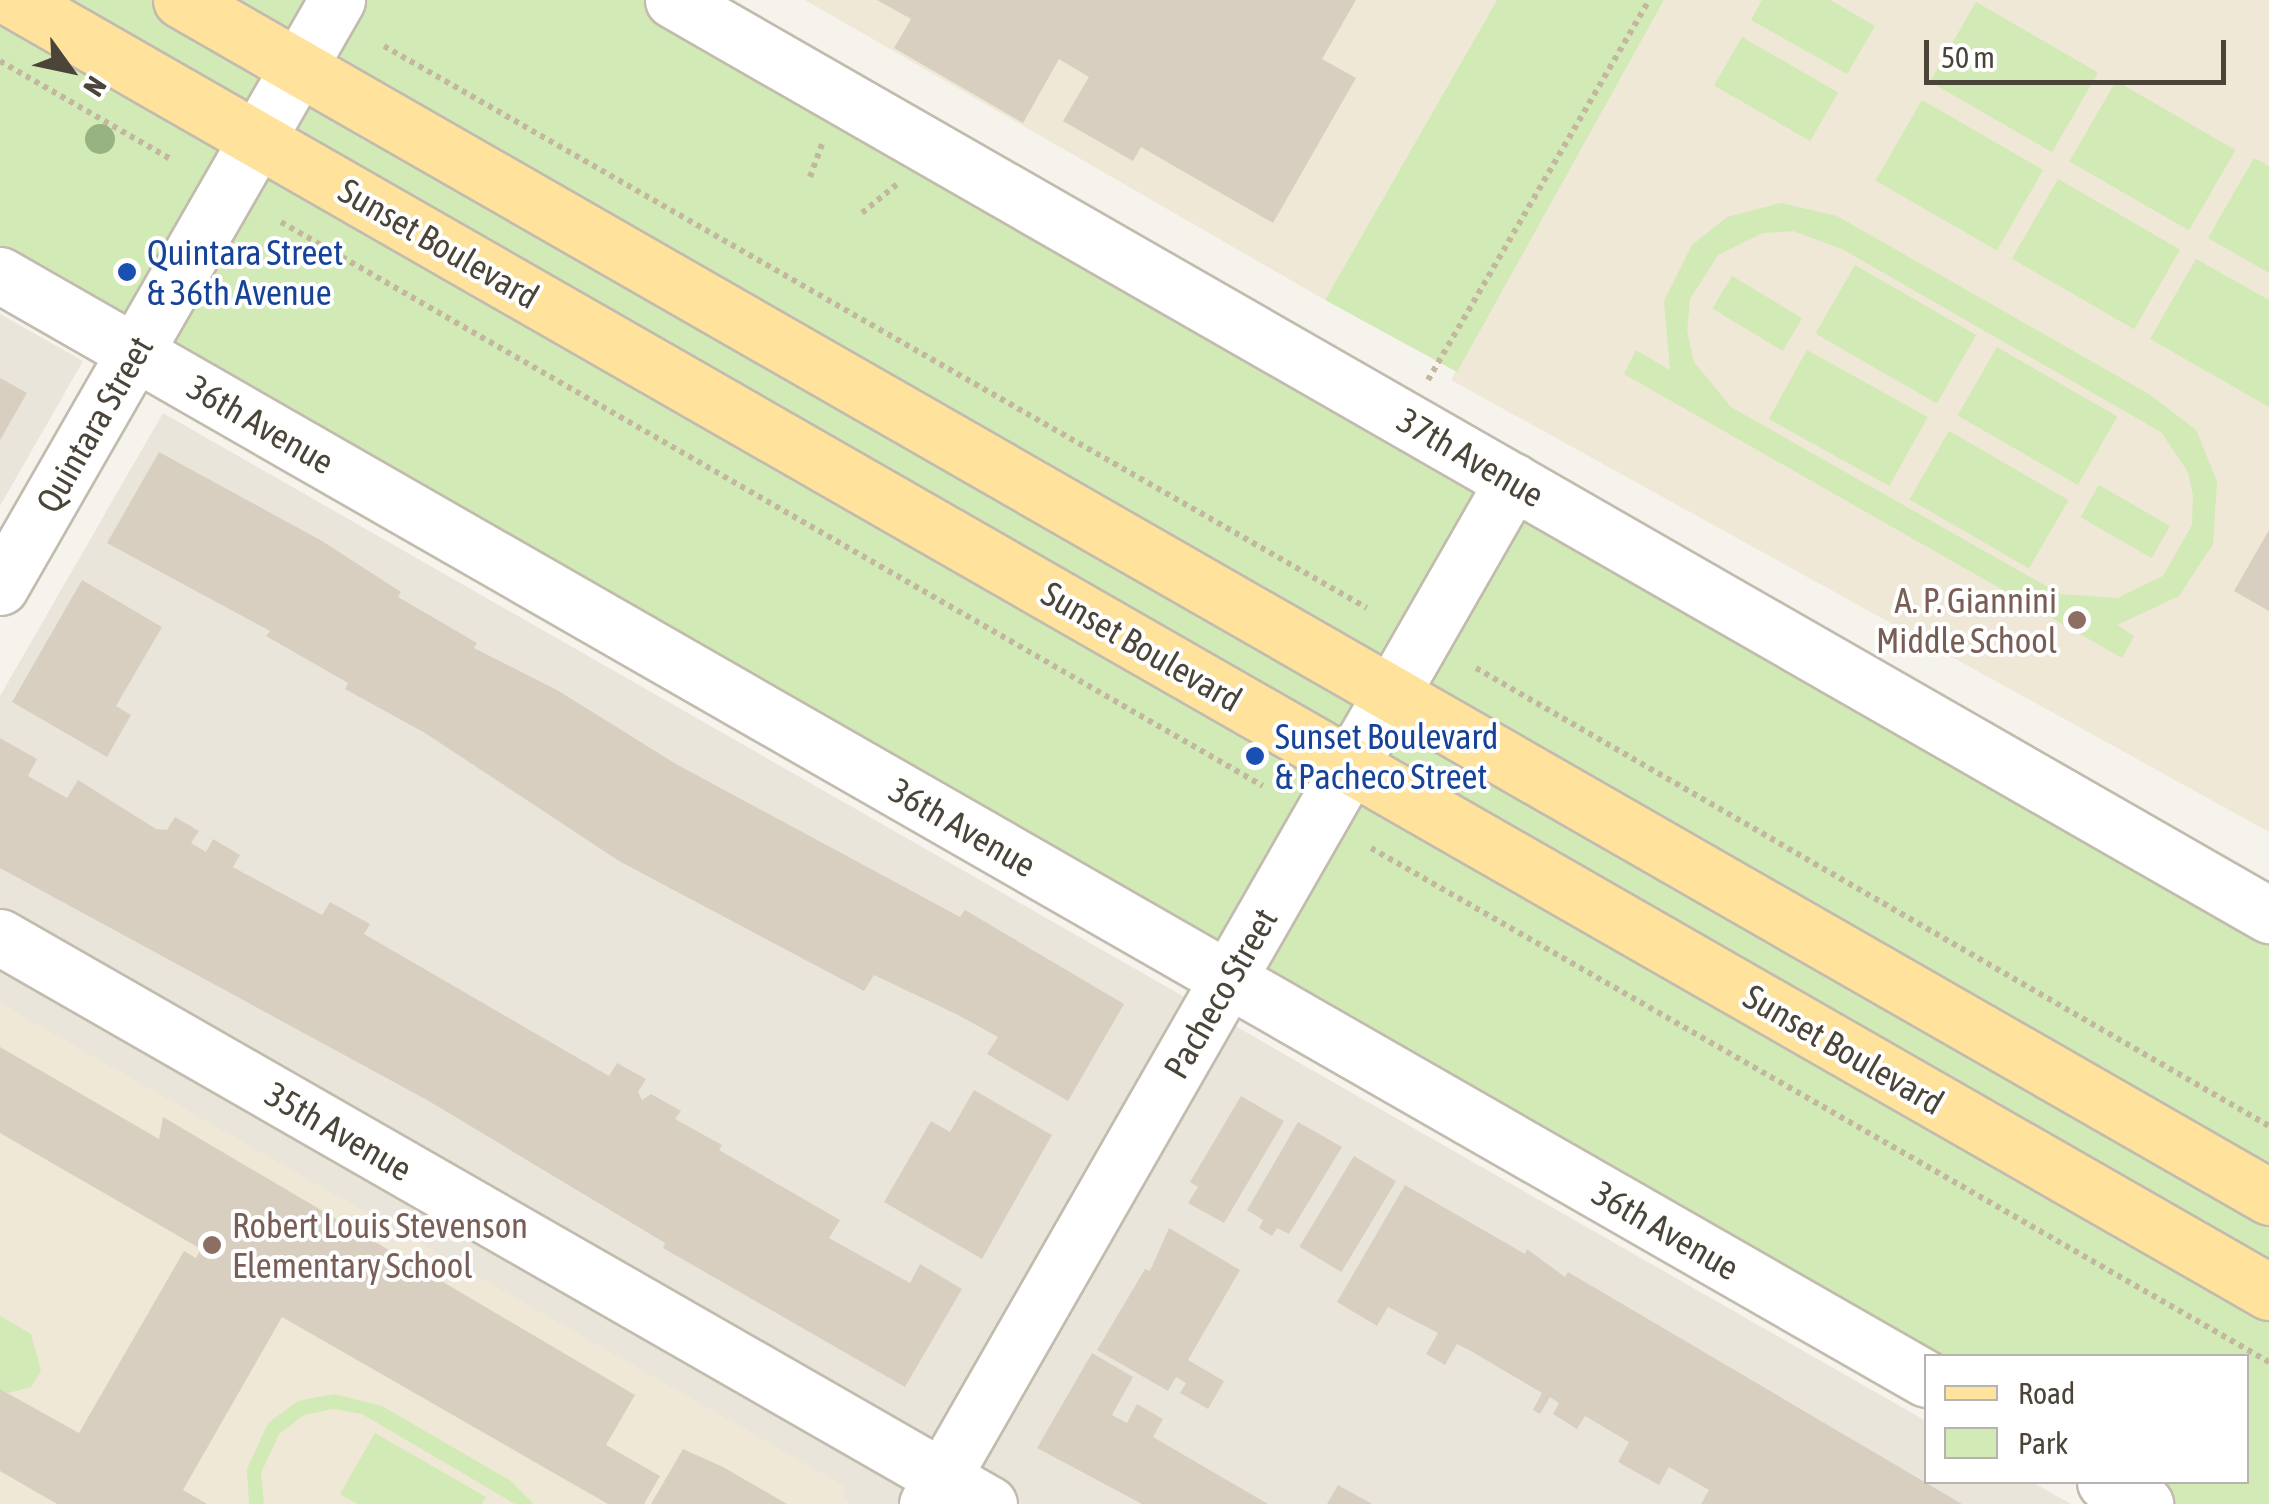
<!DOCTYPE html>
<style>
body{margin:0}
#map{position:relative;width:2269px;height:1504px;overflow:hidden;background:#f6f3ec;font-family:"Asap Condensed",sans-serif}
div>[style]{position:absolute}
.residential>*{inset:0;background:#eae5da}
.education>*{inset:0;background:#efe8d6}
.green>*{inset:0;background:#d2eab5;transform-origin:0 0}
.building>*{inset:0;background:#d8cfc1;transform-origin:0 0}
.path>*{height:6px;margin-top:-3px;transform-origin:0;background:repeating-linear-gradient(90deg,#c4b79f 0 5px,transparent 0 10px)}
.roads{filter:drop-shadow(2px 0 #c2bbae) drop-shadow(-2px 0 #c2bbae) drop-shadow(0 2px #c2bbae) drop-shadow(0 -2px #c2bbae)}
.minor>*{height:55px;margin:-27.5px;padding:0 27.5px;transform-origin:27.5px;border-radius:27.5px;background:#fff}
.major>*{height:55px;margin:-27.5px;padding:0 27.5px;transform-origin:27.5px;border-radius:27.5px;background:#ffe39c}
.trees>*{width:30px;height:30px;margin:-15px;border-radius:50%;background:#97b381}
.dots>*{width:28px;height:28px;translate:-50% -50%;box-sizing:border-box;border:5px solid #fff;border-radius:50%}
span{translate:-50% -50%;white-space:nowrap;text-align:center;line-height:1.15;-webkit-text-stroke:8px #fff;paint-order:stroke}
.street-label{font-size:35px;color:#4b4439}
.transit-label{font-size:35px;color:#164399}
.left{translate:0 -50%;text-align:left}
.education-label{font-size:35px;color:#785e54}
.right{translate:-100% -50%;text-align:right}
.legend{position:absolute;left:1924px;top:1354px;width:325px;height:130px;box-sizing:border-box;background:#fff;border:2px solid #b7b4b0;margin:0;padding:12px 18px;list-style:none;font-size:30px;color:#4b4439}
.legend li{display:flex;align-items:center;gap:20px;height:50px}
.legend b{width:50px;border:2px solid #b7b4b0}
.north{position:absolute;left:20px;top:20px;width:100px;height:100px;-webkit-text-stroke:8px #fff;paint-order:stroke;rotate:123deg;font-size:28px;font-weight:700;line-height:40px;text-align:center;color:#4b4439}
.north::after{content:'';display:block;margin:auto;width:35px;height:45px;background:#4b4439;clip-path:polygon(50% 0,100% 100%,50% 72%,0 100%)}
.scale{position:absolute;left:1924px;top:40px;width:302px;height:45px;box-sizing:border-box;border:5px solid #4b4439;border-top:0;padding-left:12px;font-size:30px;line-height:35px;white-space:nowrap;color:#4b4439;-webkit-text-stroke:8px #fff;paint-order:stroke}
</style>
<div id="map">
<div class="residential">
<div style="clip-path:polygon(0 314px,83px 361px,0 506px)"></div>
<div style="clip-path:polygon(163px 413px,1926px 1421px,1926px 1482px,2032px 1482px,2071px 1504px,0 1504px,0 696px)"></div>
</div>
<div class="education">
<div style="clip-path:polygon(805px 0,1497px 0,1325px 300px)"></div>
<div style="clip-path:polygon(1664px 0,2269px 0,2269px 832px,1451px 380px)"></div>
<div style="clip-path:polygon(0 1003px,846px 1487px,842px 1496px,850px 1504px,0 1504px)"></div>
</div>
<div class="green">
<div style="clip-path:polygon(0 0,673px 0,2269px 914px,2269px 1504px,2145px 1504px,2106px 1482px,2246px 1482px,2246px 1356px,1926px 1356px,0 275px)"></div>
<div style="clip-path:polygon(1497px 0,1664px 0,1457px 372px,1325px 300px)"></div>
<div style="clip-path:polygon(1762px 0,1830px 0,1875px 26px,1847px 74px,1751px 20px)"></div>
<div style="left:1976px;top:2px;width:141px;height:92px;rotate:30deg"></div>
<div style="left:1742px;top:37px;width:111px;height:56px;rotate:30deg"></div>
<div style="left:2116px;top:81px;width:138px;height:93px;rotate:30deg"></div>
<div style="left:1922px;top:100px;width:140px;height:93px;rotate:30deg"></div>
<div style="clip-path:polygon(2254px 158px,2269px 166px,2269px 273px,2208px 238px)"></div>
<div style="left:2058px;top:179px;width:141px;height:92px;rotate:30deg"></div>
<div style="clip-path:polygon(evenodd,1781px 203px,1837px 216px,2149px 394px,2196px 430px,2217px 481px,2213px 544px,2179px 596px,2117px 625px,2134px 636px,2122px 658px,1624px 374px,1636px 350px,1670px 370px,1664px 301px,1692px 245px,1727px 217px,1781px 203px,1793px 231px,1842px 249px,2161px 432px,2188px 472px,2193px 496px,2192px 525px,2163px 576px,2117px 598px,2060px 594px,1731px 407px,1694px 362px,1687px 331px,1690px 299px,1718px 255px,1763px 233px,1793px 231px)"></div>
<div style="clip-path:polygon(2196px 259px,2269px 300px,2269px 407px,2150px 339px)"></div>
<div style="left:1855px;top:265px;width:140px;height:79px;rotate:30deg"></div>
<div style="left:1732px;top:276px;width:82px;height:38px;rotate:31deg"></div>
<div style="left:1997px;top:347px;width:139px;height:79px;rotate:30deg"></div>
<div style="left:1807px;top:350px;width:138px;height:79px;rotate:29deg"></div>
<div style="left:1949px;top:431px;width:138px;height:79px;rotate:30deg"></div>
<div style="left:2099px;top:485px;width:82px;height:37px;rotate:30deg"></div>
<div style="clip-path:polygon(0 1316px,31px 1334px,41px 1371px,31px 1387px,8px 1393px,0 1389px)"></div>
<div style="clip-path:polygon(334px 1394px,382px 1406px,511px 1481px,534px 1504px,515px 1504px,362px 1414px,333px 1409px,304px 1415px,279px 1434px,261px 1473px,264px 1504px,249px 1504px,247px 1469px,268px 1423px,298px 1401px)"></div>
<div style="clip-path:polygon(375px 1433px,486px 1497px,482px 1504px,358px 1504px,340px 1494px)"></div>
</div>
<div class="building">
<div style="clip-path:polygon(877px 0,1356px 0,1322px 59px,1356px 78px,1273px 223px,1141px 147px,1133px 161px,1063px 121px,1089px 77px,1059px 59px,1023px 123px,894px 48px,911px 19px)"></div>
<div style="clip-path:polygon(0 378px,27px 393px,0 440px)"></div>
<div style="clip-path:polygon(159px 452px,322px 541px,401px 592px,398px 597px,477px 643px,474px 648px,557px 690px,676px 764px,960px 917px,965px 910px,1124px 1004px,1068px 1101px,987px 1054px,998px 1037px,958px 1015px,874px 975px,864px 991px,619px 861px,425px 733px,345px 689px,348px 683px,266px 636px,270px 631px,107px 543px)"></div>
<div style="clip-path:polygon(2269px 530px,2269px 611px,2234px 591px)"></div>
<div style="clip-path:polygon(82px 580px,162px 627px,116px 706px,131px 715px,107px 757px,12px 702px)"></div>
<div style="clip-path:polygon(0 738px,37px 759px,28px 776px,67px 798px,78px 780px,156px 829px,167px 830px,175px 817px,199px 831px,191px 843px,206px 852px,213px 839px,240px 855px,233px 867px,240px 871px,322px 915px,330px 902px,370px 924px,364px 934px,609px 1076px,617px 1063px,646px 1079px,638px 1092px,642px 1100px,651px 1094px,681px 1111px,675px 1119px,722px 1145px,719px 1150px,840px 1220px,829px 1238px,910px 1283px,920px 1264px,962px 1289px,905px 1387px,663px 1248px,665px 1243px,427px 1100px,0 868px)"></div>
<div style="clip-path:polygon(0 1047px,159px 1139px,163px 1117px,635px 1395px,606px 1445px,660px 1476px,644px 1504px,608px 1504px,282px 1317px,183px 1490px,207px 1504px,57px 1504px,0 1471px,0 1389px,79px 1433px,184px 1251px,196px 1258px,201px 1249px,0 1133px)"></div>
<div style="clip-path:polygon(974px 1090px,1052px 1135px,982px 1259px,884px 1202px,931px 1121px,950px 1132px)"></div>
<div style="clip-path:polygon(1241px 1096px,1284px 1121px,1224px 1223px,1188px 1203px,1198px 1187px,1190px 1182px)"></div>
<div style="clip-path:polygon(1298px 1122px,1342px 1147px,1289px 1234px,1277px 1228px,1272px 1236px,1259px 1228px,1263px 1220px,1247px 1210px)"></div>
<div style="left:1354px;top:1156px;width:49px;height:106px;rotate:31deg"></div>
<div style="clip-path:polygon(1405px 1185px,1525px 1254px,1527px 1249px,1565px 1277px,1568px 1272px,1962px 1504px,1701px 1504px,1709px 1490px,1669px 1467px,1659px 1485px,1618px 1462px,1629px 1442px,1585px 1416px,1577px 1429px,1553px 1414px,1559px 1403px,1550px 1397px,1540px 1414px,1533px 1410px,1542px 1393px,1469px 1350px,1457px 1344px,1445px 1365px,1426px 1354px,1438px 1333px,1388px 1307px,1377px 1326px,1337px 1302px)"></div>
<div style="clip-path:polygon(1169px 1228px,1240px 1270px,1188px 1360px,1224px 1381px,1208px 1409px,1180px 1393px,1186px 1383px,1176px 1377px,1168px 1391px,1097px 1350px,1145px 1269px,1150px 1271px)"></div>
<div style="clip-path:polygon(1092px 1353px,1133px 1377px,1112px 1415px,1127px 1423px,1137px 1404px,1163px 1419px,1153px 1437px,1268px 1504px,1142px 1504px,1037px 1448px)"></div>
<div style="clip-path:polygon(683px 1449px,723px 1467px,787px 1504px,651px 1504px)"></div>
<div style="clip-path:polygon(1338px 1485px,1372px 1504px,1327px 1504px)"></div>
</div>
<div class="path">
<div style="left:384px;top:46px;width:1132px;rotate:29.76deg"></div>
<div style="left:0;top:61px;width:198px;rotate:29.9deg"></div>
<div style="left:810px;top:177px;width:37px;rotate:-70deg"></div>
<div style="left:862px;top:213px;width:45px;rotate:-39.6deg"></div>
<div style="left:281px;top:222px;width:1132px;rotate:29.87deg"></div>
<div style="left:1428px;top:380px;width:440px;rotate:-59.8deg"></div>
<div style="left:1476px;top:668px;width:916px;rotate:30.01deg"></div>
<div style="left:1371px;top:848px;width:1035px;rotate:29.79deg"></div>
</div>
<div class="roads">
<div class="minor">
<div style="left:673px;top:0;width:1840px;rotate:29.83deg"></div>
<div style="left:0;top:275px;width:2220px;rotate:29.82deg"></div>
<div style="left:0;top:587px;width:677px;rotate:-60.14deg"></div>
<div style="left:0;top:937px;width:1140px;rotate:29.83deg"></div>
<div style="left:2105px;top:1482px;width:46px;rotate:28.8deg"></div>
<div style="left:927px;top:1504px;width:1179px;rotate:-60.19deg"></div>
</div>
<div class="major">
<div style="left:14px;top:0;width:2599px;rotate:29.81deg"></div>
<div style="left:181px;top:0;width:2407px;rotate:29.82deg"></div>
</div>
</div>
<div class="trees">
<div style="left:100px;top:139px"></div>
</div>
<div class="dots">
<div style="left:127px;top:272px;background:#1a4fb4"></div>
<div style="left:2077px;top:620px;background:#8d6e63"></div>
<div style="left:1255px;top:756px;background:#1a4fb4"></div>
<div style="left:212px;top:1245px;background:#8d6e63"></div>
</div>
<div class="street-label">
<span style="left:439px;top:243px;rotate:30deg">Sunset Boulevard</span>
<span style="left:94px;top:424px;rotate:-60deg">Quintara Street</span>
<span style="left:261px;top:424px;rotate:30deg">36th Avenue</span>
<span style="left:1471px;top:457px;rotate:30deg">37th Avenue</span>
<span style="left:1142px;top:646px;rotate:30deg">Sunset Boulevard</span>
<span style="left:963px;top:827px;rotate:30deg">36th Avenue</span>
<span style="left:1220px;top:993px;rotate:-60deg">Pacheco Street</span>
<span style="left:1844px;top:1049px;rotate:30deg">Sunset Boulevard</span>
<span style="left:339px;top:1131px;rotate:30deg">35th Avenue</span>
<span style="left:1666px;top:1230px;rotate:30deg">36th Avenue</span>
</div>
<div class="transit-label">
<span class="left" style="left:147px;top:272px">Quintara Street<br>&amp; 36th Avenue</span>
<span class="left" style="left:1275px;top:756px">Sunset Boulevard<br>&amp; Pacheco Street</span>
</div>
<div class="education-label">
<span class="right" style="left:2057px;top:620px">A. P. Giannini<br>Middle School</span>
<span class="left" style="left:232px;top:1245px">Robert Louis Stevenson<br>Elementary School</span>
</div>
<ul class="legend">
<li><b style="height:12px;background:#ffe39c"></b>Road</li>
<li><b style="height:28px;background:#d2eab5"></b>Park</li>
</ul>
<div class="north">N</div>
<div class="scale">50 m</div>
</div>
